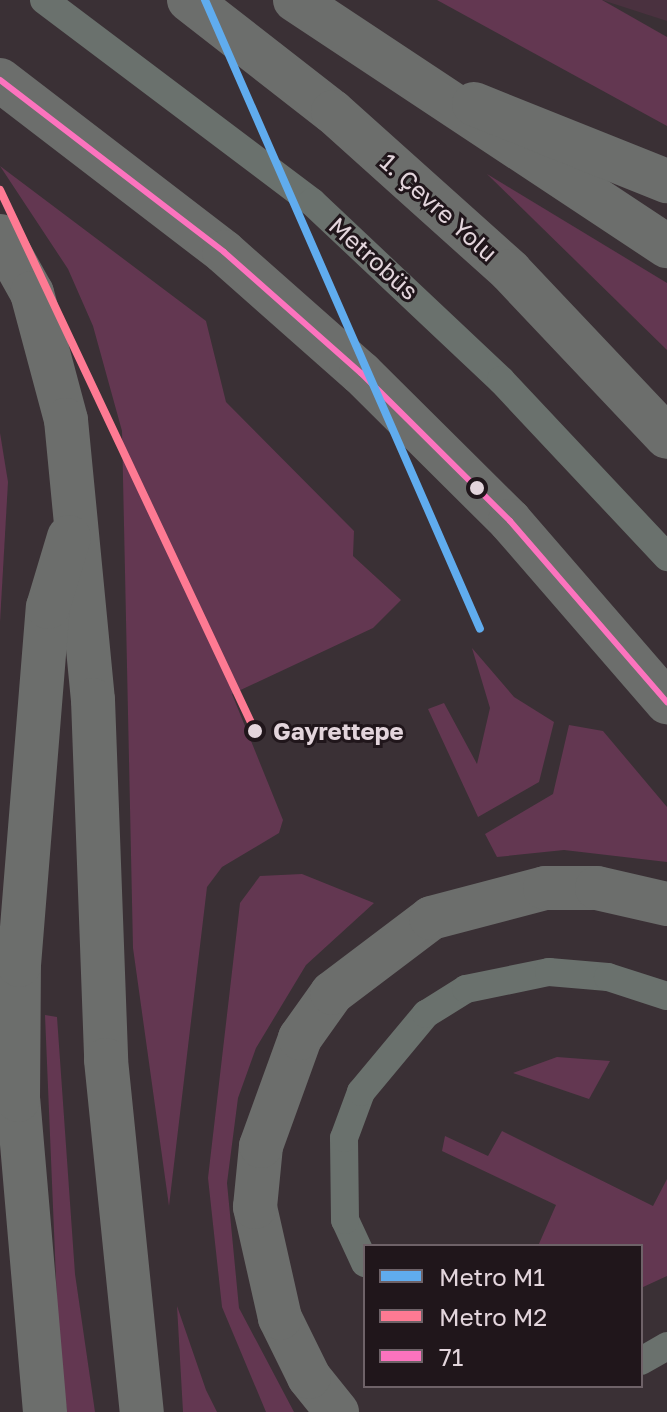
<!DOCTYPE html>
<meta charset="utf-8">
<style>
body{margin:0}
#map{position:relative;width:667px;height:1412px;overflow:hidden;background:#3a3035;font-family:"Golos Text",sans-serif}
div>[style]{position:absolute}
.built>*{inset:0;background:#4a313f}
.green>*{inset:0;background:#633751}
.service>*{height:28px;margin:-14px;padding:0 14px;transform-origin:14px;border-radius:14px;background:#6a716d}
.trunk>*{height:44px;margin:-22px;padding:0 22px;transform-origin:22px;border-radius:22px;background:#6c6e6c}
.bus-1>*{height:6px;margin:-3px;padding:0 3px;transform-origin:3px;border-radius:3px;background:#fc73be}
.metro-1>*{height:8px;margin:-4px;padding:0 4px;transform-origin:4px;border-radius:4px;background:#60acee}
.metro-2>*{height:8px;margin:-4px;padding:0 4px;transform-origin:4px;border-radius:4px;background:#fe7a93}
.dots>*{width:22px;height:22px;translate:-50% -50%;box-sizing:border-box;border:4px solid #20161b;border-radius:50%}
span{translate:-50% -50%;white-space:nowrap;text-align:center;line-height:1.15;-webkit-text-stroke:6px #20161b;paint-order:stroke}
.street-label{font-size:24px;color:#e3d5dc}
.stop-label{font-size:24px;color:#e3d5dc;font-weight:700}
.left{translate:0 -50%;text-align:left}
.legend{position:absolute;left:363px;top:1244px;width:280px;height:144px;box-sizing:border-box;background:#20161b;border:2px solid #6e6268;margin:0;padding:10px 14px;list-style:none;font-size:24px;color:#e3d5dc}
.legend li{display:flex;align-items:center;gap:16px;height:40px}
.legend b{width:40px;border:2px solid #6e6268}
</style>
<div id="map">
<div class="built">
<div style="clip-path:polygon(601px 0,667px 0,667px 21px,602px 0)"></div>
</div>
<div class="green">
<div style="clip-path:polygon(437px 0,602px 0,667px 37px,667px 126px)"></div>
<div style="clip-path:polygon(0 166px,206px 321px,226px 402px,354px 531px,353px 556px,401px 600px,373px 628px,232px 694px,283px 820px,279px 833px,222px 867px,207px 887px,169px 1206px,133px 948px,122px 431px,93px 326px,68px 269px)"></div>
<div style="clip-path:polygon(487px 174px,667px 283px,667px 350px)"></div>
<div style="clip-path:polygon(0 433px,8px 482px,0 622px)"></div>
<div style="clip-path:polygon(472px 648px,514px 697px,554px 722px,539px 782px,478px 817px,428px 709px,444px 703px,477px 764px,490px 708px)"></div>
<div style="clip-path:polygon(569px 725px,603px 731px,667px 807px,667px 862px,564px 850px,497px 857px,485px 834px,553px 794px)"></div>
<div style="clip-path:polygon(302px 874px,374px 903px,306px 965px,256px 1048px,238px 1098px,227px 1183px,239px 1308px,294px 1412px,266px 1412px,222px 1307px,208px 1178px,240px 903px,260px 876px)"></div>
<div style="clip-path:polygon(45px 1015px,57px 1017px,75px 1274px,95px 1412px,67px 1412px,59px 1351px)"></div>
<div style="clip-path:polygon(557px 1057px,610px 1061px,589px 1099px,513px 1073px)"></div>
<div style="clip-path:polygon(502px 1131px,653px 1206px,667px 1179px,667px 1276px,641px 1288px,641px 1246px,538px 1246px,556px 1205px,442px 1151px,445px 1136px,488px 1156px)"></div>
<div style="clip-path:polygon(177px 1306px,206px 1390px,217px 1412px,183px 1412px)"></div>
</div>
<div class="service">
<div style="left:44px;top:0;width:336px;rotate:37deg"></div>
<div style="left:312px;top:202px;width:260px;rotate:43.3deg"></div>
<div style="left:501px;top:380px;width:243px;rotate:46.8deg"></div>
<div style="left:365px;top:1263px;width:47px;rotate:-114.9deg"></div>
<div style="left:345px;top:1220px;width:82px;rotate:-90.7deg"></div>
<div style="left:344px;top:1138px;width:49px;rotate:-69.7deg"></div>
<div style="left:361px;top:1092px;width:102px;rotate:-50.2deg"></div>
<div style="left:426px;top:1014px;width:47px;rotate:-32deg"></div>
<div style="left:466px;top:989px;width:85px;rotate:-11.6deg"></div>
<div style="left:549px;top:972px;width:59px;rotate:4.8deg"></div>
<div style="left:608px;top:977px;width:62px;rotate:17.9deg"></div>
<div style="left:641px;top:1361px;width:30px;rotate:-30deg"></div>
</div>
<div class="trunk">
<div style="left:189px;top:0;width:182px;rotate:37.9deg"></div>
<div style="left:333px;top:112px;width:238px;rotate:41.9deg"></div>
<div style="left:510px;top:271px;width:228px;rotate:46.6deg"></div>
<div style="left:295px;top:0;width:446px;rotate:33.5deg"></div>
<div style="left:0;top:80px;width:282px;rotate:37.5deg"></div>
<div style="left:224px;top:252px;width:183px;rotate:41.5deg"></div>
<div style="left:361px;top:373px;width:210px;rotate:44.8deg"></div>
<div style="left:510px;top:521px;width:240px;rotate:49.1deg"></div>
<div style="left:474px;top:104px;width:208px;rotate:21.8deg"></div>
<div style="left:0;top:236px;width:65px;rotate:60.7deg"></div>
<div style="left:32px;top:293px;width:131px;rotate:75deg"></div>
<div style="left:66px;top:420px;width:281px;rotate:84.5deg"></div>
<div style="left:93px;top:700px;width:360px;rotate:87.9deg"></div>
<div style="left:106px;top:1060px;width:354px;rotate:84.2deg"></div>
<div style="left:45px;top:1412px;width:313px;rotate:-94.9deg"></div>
<div style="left:18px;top:1100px;width:135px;rotate:-89.6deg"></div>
<div style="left:19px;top:965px;width:359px;rotate:-85.4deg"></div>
<div style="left:48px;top:607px;width:73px;rotate:-73.3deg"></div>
<div style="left:337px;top:1412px;width:45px;rotate:-128.7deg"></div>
<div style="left:309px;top:1377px;width:66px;rotate:-116.2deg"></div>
<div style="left:280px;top:1318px;width:114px;rotate:-102.7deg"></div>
<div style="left:255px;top:1207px;width:61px;rotate:-84.4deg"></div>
<div style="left:261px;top:1146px;width:115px;rotate:-70.1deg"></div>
<div style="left:300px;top:1038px;width:55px;rotate:-54.6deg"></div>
<div style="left:332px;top:993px;width:124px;rotate:-37.1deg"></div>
<div style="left:431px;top:918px;width:118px;rotate:-14.7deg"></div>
<div style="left:545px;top:888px;width:52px"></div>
<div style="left:597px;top:888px;width:72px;rotate:12.9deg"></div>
</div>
<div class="bus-1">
<div style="left:0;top:80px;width:282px;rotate:37.5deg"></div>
<div style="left:224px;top:252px;width:183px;rotate:41.5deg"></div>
<div style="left:361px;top:373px;width:210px;rotate:44.8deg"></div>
<div style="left:510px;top:521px;width:240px;rotate:49.1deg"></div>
</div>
<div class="metro-1">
<div style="left:205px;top:0;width:686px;rotate:66.38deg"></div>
</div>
<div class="metro-2">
<div style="left:0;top:190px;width:598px;rotate:64.76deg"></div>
</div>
<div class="dots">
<div style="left:477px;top:488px;background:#e3d5dc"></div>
<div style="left:255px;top:731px;background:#e3d5dc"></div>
</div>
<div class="street-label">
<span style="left:439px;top:207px;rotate:42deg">1. Çevre Yolu</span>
<span style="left:374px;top:258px;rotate:42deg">Metrobüs</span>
</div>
<div class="stop-label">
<span class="left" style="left:273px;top:731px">Gayrettepe</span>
</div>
<ul class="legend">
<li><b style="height:10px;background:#60acee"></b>Metro M1</li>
<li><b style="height:10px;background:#fe7a93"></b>Metro M2</li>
<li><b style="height:10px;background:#fc73be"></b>71</li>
</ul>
</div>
